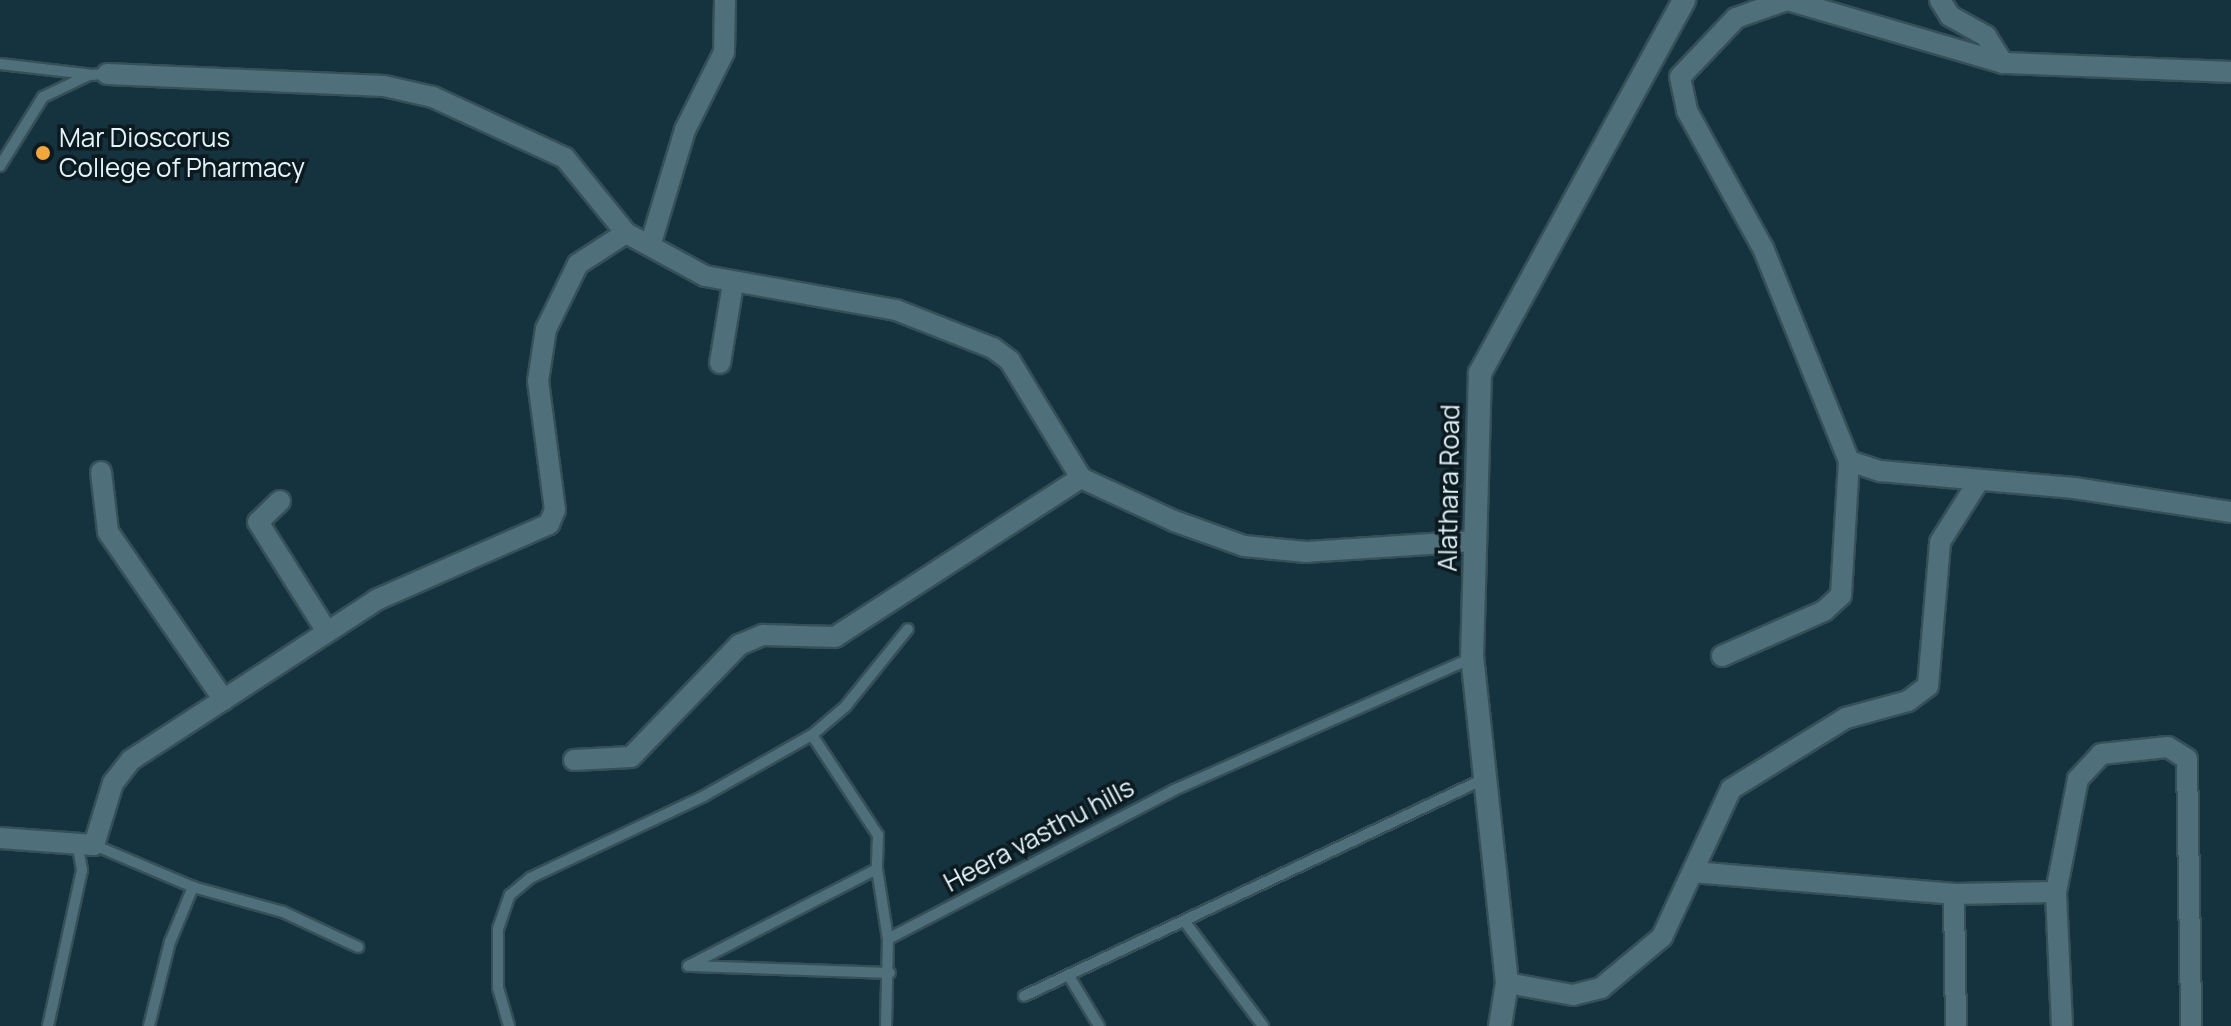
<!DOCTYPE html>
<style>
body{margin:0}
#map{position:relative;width:2231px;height:1026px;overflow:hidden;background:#14333e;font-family:Manrope,sans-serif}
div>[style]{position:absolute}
.roads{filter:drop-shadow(2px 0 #364f58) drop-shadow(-2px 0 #364f58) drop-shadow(0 2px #364f58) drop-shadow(0 -2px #364f58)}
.service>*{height:10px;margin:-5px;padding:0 5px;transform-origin:5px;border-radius:5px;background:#4f6f7b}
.minor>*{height:20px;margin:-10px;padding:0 10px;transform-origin:10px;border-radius:10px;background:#4f6f7b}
.tertiary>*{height:22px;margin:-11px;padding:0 11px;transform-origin:11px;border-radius:11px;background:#4f6f7b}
.dots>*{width:22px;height:22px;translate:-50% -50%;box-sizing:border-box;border:4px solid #0c191e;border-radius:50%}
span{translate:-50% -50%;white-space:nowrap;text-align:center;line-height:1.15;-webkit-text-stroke:7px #0c191e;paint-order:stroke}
.poi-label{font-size:26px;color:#e2f3fb}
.left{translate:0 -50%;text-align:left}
.street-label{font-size:26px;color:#e2f3fb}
</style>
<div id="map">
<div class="roads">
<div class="service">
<div style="left:0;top:64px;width:88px;rotate:6.6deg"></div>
<div style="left:0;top:166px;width:81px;rotate:-58.1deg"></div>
<div style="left:43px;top:97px;width:51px;rotate:-25.6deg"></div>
<div style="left:89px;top:75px;width:18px;rotate:-3deg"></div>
<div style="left:812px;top:735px;width:120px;rotate:56.6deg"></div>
<div style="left:878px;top:835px;width:34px;rotate:92deg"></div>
<div style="left:94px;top:845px;width:108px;rotate:23deg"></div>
<div style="left:193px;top:887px;width:93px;rotate:15.5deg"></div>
<div style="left:283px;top:912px;width:83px;rotate:25deg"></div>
<div style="left:1185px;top:922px;width:130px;rotate:53.1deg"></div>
<div style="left:688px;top:966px;width:212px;rotate:-27.2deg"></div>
<div style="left:877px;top:869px;width:71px;rotate:81.1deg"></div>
<div style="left:888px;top:939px;width:322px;rotate:-27.5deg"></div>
<div style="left:1174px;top:790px;width:326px;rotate:-23.9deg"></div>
<div style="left:692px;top:966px;width:198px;rotate:2deg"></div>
<div style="left:1069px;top:976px;width:58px;rotate:59deg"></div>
<div style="left:1024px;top:996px;width:509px;rotate:-25.26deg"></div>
<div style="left:48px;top:1026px;width:160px;rotate:-77.7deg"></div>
<div style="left:82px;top:870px;width:23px;rotate:-100deg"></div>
<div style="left:149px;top:1026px;width:87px;rotate:-76deg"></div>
<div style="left:170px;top:942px;width:60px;rotate:-67.3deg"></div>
<div style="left:509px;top:1026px;width:40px;rotate:-106deg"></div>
<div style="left:498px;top:988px;width:59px;rotate:-90deg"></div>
<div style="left:498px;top:929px;width:36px;rotate:-71deg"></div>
<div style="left:510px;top:895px;width:26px;rotate:-40deg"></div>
<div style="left:530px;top:878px;width:192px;rotate:-25.2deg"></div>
<div style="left:704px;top:796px;width:124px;rotate:-29.5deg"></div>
<div style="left:812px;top:735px;width:43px;rotate:-40.3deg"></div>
<div style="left:845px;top:707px;width:100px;rotate:-51.1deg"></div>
<div style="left:886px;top:1026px;width:87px;rotate:-88.7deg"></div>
</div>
<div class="minor">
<div style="left:1940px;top:0;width:19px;rotate:58deg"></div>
<div style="left:1950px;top:16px;width:41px;rotate:29.1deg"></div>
<div style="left:1986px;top:36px;width:32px;rotate:58deg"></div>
<div style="left:2231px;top:72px;width:228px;rotate:-177.7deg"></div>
<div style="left:2003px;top:63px;width:225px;rotate:-163.7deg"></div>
<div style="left:1787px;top:0;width:54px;rotate:160.6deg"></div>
<div style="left:1736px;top:18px;width:81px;rotate:133.5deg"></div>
<div style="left:1680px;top:77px;width:35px;rotate:78deg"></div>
<div style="left:1687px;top:111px;width:157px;rotate:61deg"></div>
<div style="left:1763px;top:248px;width:230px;rotate:68deg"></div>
<div style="left:1849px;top:461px;width:33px;rotate:18deg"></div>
<div style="left:1880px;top:471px;width:195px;rotate:5deg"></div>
<div style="left:2074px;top:488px;width:159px;rotate:8.7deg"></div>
<div style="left:107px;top:74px;width:277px;rotate:2.5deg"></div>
<div style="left:384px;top:86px;width:50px;rotate:12.7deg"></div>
<div style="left:433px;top:97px;width:145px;rotate:24.8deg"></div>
<div style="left:565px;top:158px;width:97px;rotate:50.9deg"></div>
<div style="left:650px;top:246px;width:121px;rotate:-73.2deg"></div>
<div style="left:685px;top:130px;width:87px;rotate:-63.4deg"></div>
<div style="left:724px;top:52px;width:52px;rotate:-88.9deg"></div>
<div style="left:720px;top:363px;width:80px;rotate:-80.7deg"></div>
<div style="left:101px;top:472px;width:60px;rotate:83.3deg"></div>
<div style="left:108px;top:532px;width:204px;rotate:55.4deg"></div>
<div style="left:280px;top:501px;width:30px;rotate:136deg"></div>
<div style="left:258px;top:522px;width:128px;rotate:57.8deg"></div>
<div style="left:1722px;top:656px;width:111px;rotate:-23.8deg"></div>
<div style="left:1824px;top:611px;width:23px;rotate:-43deg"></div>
<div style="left:1841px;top:595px;width:134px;rotate:-86.6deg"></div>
<div style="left:574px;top:760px;width:57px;rotate:-3deg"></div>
<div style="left:631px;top:757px;width:156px;rotate:-46deg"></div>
<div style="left:739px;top:645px;width:26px;rotate:-23deg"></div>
<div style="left:763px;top:635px;width:72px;rotate:1.6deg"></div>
<div style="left:835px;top:637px;width:293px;rotate:-32.9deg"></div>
<div style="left:0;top:838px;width:94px;rotate:4.3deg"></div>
<div style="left:94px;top:845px;width:65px;rotate:-73deg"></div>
<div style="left:113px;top:783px;width:29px;rotate:-52deg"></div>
<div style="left:131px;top:760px;width:293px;rotate:-33.1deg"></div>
<div style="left:376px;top:600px;width:189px;rotate:-23.7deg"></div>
<div style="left:549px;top:524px;width:15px;rotate:-67deg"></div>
<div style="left:555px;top:510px;width:130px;rotate:-97.5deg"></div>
<div style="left:538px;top:381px;width:53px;rotate:-81.3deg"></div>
<div style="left:546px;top:329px;width:72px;rotate:-63.8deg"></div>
<div style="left:578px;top:264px;width:57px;rotate:-32.9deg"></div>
<div style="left:626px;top:233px;width:90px;rotate:28.6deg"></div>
<div style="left:705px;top:276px;width:194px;rotate:10.1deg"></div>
<div style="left:896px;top:310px;width:104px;rotate:21.4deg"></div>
<div style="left:993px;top:348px;width:21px;rotate:37deg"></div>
<div style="left:1010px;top:361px;width:137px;rotate:58.7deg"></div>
<div style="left:1081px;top:478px;width:102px;rotate:24.8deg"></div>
<div style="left:1174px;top:521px;width:74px;rotate:19.7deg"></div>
<div style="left:1244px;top:546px;width:62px;rotate:5.5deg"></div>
<div style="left:1306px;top:552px;width:168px;rotate:-3.7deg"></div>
<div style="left:1694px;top:872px;width:261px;rotate:4.8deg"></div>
<div style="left:1507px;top:983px;width:67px;rotate:10.3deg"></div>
<div style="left:1573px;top:995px;width:29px;rotate:-14deg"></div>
<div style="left:1601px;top:988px;width:80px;rotate:-39.9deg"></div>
<div style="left:1662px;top:937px;width:163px;rotate:-65deg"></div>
<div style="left:1731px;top:789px;width:135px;rotate:-31.7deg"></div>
<div style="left:1846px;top:718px;width:64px;rotate:-15.3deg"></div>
<div style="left:1908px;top:701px;width:25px;rotate:-37deg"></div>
<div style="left:1928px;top:686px;width:144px;rotate:-85.2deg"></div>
<div style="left:1940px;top:542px;width:71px;rotate:-57.7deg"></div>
<div style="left:1956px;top:1026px;width:132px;rotate:-90.9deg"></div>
<div style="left:1954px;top:894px;width:102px;rotate:-1.1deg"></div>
<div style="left:2062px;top:1026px;width:134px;rotate:-92.6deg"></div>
<div style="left:2056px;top:892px;width:115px;rotate:-79deg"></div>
<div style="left:2078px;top:779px;width:34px;rotate:-47deg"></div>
<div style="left:2101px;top:754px;width:67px;rotate:-6deg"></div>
<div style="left:2168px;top:747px;width:22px;rotate:32deg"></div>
<div style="left:2187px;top:759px;width:267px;rotate:89.1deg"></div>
</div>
<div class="tertiary">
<div style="left:1500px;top:1026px;width:44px;rotate:-80.8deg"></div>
<div style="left:1507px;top:983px;width:327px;rotate:-96.1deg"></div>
<div style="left:1472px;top:658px;width:285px;rotate:-88.4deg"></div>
<div style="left:1480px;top:373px;width:425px;rotate:-61.3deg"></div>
</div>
</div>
<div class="dots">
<div style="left:43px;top:153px;background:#efa73e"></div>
</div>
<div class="poi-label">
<span class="left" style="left:59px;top:153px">Mar Dioscorus<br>College of Pharmacy</span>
</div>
<div class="street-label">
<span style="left:1449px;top:488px;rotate:-89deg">Alathara Road</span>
<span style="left:1039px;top:835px;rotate:-28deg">Heera vasthu hills</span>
</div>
</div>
